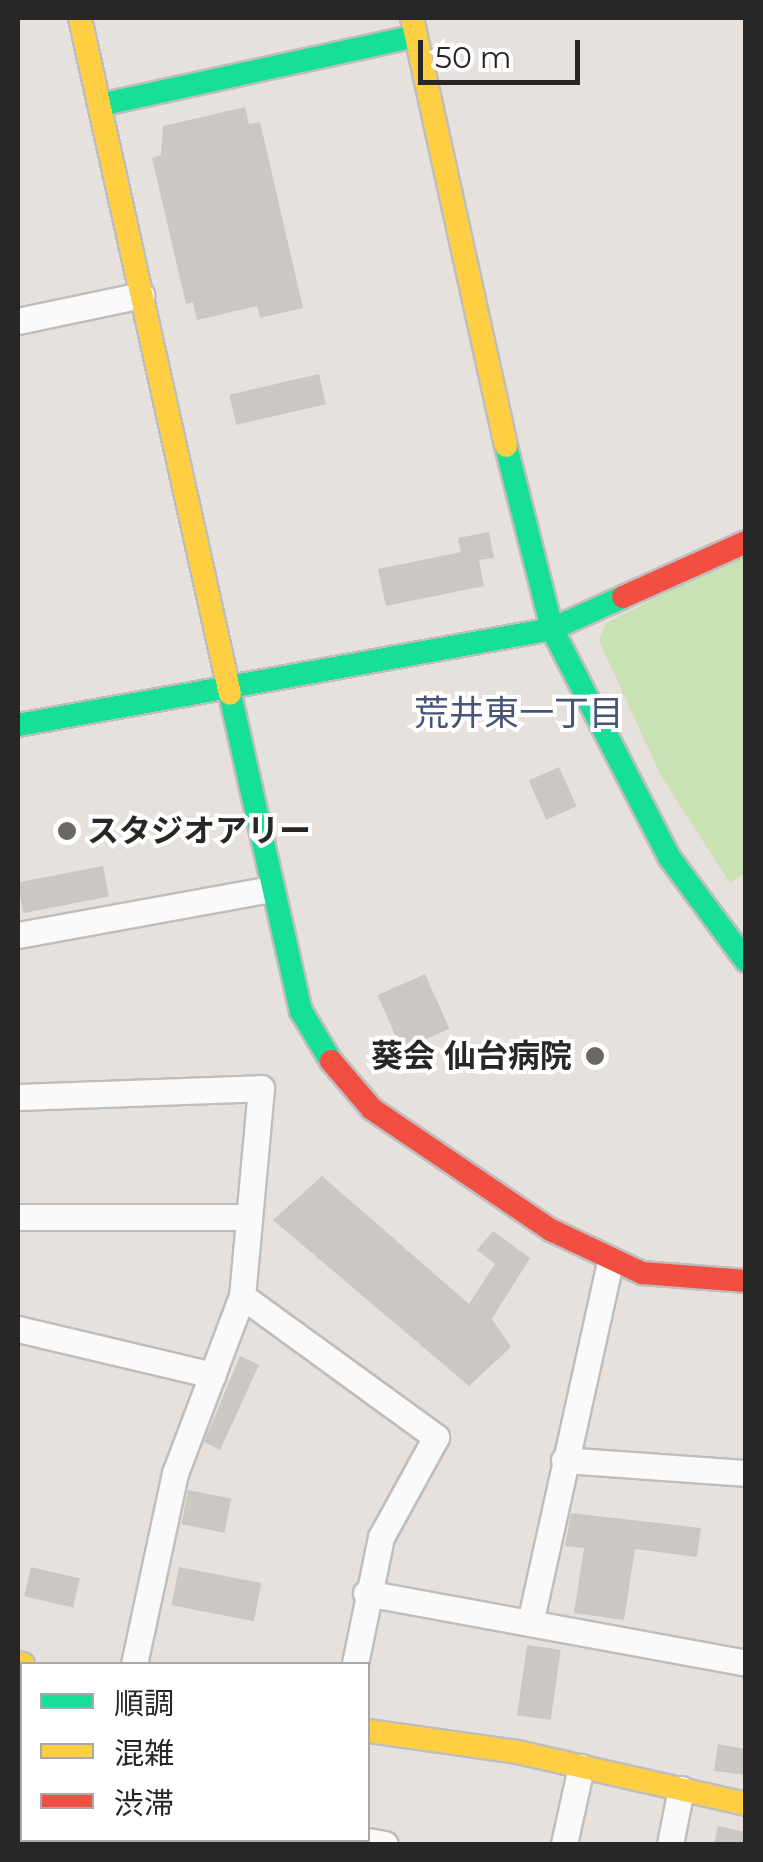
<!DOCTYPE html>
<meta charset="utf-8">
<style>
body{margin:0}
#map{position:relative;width:763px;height:1862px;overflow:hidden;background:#e6e1dc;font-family:Montserrat,"Noto Sans JP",sans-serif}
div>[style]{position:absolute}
.green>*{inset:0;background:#c9e2b4}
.building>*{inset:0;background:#cbc7c3;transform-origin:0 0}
.roads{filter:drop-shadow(2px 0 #bfbebe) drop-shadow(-2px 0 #bfbebe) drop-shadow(0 2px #bfbebe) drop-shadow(0 -2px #bfbebe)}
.street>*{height:25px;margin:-12.5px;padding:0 12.5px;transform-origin:12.5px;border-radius:12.5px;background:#fbfafa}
.fast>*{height:22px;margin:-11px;padding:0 11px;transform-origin:11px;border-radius:11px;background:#16e098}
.slow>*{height:22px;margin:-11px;padding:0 11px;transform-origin:11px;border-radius:11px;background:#ffcf43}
.jam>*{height:22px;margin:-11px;padding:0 11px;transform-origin:11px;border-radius:11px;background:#f24e42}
.dots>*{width:28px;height:28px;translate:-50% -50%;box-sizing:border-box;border:5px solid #fff;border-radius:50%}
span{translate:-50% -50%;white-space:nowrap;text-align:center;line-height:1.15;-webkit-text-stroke:8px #fff;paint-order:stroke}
.poi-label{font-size:32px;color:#272727;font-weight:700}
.left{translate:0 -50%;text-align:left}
.right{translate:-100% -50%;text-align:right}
.neighbourhood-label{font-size:35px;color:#485378}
.frame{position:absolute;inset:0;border:20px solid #272727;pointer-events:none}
.legend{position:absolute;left:20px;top:1662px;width:350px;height:180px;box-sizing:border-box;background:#fff;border:2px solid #a9a9a9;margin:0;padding:12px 18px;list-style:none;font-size:30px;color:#272727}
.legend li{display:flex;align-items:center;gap:20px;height:50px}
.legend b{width:50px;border:2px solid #a9a9a9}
.scale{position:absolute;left:418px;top:40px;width:162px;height:45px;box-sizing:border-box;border:5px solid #272727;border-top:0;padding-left:12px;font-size:30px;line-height:35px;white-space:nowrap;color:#272727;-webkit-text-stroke:8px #fff;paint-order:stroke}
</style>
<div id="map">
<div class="green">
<div style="clip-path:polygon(745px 553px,746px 872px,730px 883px,661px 776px,599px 641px,606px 623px)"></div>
</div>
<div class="building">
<div style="clip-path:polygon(245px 107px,249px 124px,260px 122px,303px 308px,260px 318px,257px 306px,197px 320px,193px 302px,186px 304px,152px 158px,161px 155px,163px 126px)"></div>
<div style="left:319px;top:374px;width:31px;height:92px;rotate:77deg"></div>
<div style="clip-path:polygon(489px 532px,494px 558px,479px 560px,484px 586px,386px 606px,378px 569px,461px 552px,458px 538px)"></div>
<div style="left:559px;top:767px;width:43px;height:33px;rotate:66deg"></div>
<div style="left:103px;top:866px;width:31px;height:87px;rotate:79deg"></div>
<div style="left:425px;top:974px;width:60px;height:52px;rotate:66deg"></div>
<div style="clip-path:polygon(322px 1176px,469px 1304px,495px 1264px,477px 1250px,493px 1231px,530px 1258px,492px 1319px,511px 1347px,469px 1386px,273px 1220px)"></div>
<div style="clip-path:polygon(240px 1356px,259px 1365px,220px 1450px,204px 1442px)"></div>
<div style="left:188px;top:1490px;width:44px;height:35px;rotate:11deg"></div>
<div style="clip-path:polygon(571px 1513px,701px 1528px,697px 1557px,635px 1549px,624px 1620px,574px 1613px,584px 1548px,565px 1546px)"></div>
<div style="left:31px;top:1567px;width:50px;height:30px;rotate:13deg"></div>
<div style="left:179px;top:1567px;width:84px;height:39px;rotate:11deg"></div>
<div style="left:527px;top:1645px;width:34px;height:71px;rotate:8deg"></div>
<div style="clip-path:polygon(718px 1744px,746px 1749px,746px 1775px,714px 1771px)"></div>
<div style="clip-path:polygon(718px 1826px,746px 1832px,746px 1844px,714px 1844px)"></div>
</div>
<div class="roads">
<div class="street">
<div style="left:18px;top:321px;width:126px;rotate:-11.9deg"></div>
<div style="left:18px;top:935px;width:257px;rotate:-10.3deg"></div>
<div style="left:18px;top:1097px;width:243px;rotate:-2.1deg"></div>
<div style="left:261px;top:1088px;width:209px;rotate:95.2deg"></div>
<div style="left:242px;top:1296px;width:189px;rotate:110.7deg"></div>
<div style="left:175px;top:1473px;width:195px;rotate:102.1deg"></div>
<div style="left:18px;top:1217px;width:230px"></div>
<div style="left:242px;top:1296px;width:240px;rotate:36deg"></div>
<div style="left:436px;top:1437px;width:114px;rotate:118.8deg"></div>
<div style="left:381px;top:1537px;width:130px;rotate:101.6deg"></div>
<div style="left:18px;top:1329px;width:200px;rotate:13.3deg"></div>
<div style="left:564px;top:1460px;width:182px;rotate:4.1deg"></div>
<div style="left:366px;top:1593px;width:386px;rotate:10.4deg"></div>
<div style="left:530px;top:1623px;width:369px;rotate:-77.5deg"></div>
<div style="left:18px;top:1768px;width:4px;rotate:14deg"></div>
<div style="left:362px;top:1840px;width:23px;rotate:10deg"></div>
<div style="left:343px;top:1844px;width:4px;rotate:-76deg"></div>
<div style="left:564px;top:1844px;width:79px;rotate:-77.6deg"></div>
<div style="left:670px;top:1844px;width:56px;rotate:-78.7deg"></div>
</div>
<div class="fast">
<div style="left:100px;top:105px;width:323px;rotate:-12.3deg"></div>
<div style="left:506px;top:446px;width:189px;rotate:75.9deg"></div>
<div style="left:552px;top:629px;width:256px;rotate:62.8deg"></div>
<div style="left:669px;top:857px;width:129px;rotate:53.5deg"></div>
<div style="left:230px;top:694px;width:325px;rotate:77.4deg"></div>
<div style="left:301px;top:1011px;width:58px;rotate:59deg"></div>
<div style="left:18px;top:725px;width:543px;rotate:-10.19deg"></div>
<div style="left:552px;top:629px;width:78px;rotate:-24.3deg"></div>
</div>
<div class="slow">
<div style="left:80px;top:18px;width:692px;rotate:77.49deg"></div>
<div style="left:412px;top:18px;width:438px;rotate:77.6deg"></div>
<div style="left:18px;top:1663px;width:5px;rotate:11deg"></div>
<div style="left:368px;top:1731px;width:150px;rotate:8deg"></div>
<div style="left:517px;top:1752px;width:235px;rotate:12.8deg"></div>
</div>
<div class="jam">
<div style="left:623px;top:597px;width:135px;rotate:-24.1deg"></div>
<div style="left:331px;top:1061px;width:63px;rotate:49.5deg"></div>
<div style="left:372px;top:1109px;width:216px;rotate:34.1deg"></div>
<div style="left:551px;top:1230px;width:101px;rotate:25.3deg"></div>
<div style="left:642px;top:1273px;width:104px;rotate:4.4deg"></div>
</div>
</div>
<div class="dots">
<div style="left:67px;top:831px;background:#6a6866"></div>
<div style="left:595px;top:1056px;background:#6a6866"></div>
</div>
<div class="poi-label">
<span class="left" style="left:87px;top:831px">スタジオアリー</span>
<span class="right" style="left:572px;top:1056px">葵会 仙台病院</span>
</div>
<div class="neighbourhood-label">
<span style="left:519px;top:713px">荒井東一丁目</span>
</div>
<div class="frame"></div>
<ul class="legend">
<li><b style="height:12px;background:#16e098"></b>順調</li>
<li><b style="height:12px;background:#ffcf43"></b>混雑</li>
<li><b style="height:12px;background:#f24e42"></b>渋滞</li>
</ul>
<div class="scale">50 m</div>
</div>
